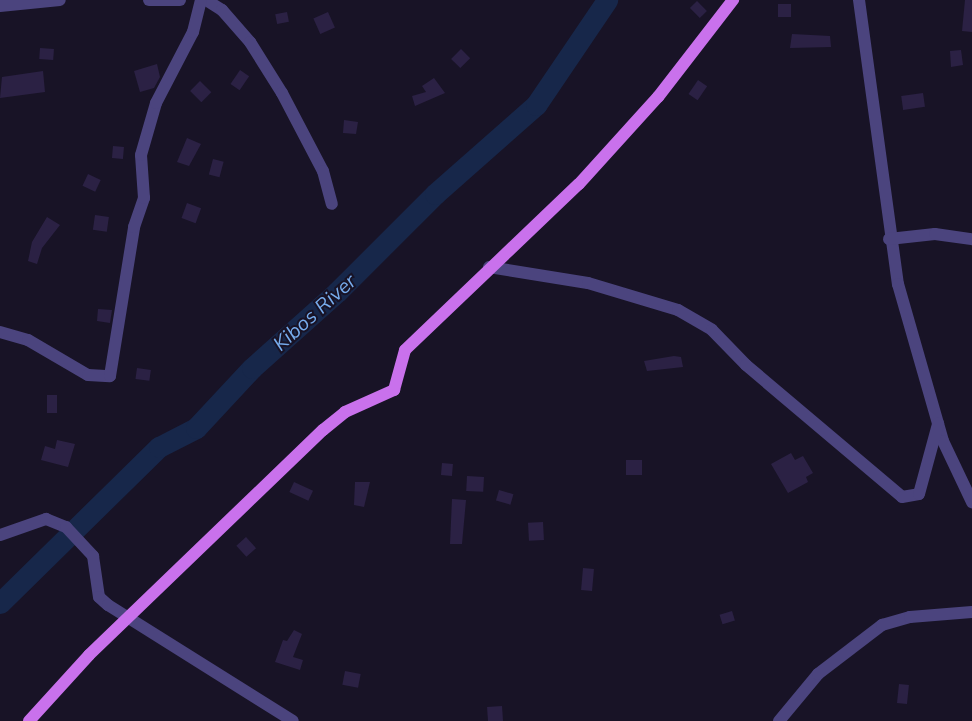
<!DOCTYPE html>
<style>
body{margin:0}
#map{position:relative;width:972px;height:721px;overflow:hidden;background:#181326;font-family:Mulish,sans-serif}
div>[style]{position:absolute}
.river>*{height:21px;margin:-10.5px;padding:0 10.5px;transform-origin:10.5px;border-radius:10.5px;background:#17274a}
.building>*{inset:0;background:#2b2144;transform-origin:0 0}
.minor>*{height:12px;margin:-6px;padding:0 6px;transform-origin:6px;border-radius:6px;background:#4b447e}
.major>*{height:12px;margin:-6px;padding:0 6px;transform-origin:6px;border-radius:6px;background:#c971ec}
span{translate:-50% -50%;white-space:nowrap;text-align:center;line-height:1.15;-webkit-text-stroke:4px #181326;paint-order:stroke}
.water-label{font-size:20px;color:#77aced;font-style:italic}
</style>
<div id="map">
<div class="river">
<div style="left:0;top:603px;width:223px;rotate:-44.5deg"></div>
<div style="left:159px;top:447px;width:42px;rotate:-27.2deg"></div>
<div style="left:196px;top:428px;width:82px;rotate:-47deg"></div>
<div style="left:252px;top:368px;width:114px;rotate:-41.8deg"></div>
<div style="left:337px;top:292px;width:139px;rotate:-45deg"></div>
<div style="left:435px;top:194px;width:135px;rotate:-41.4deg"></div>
<div style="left:536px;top:105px;width:127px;rotate:-55.9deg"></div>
</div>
<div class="building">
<div style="clip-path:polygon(965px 0,972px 0,972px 32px,962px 31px)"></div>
<div style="left:697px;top:1px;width:14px;height:10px;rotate:45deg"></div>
<div style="left:778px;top:4px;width:13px;height:13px"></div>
<div style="left:287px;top:12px;width:10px;height:12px;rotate:79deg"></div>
<div style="left:328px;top:12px;width:17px;height:16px;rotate:66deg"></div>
<div style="clip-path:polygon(792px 34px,830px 36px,831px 47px,790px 48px)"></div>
<div style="left:40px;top:48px;width:14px;height:11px;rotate:4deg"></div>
<div style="left:461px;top:49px;width:13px;height:14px;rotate:45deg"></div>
<div style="clip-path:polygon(961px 50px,963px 65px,951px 67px,950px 51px)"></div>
<div style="clip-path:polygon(157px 64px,160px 77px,154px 88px,140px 92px,134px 71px)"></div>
<div style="left:240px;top:70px;width:11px;height:17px;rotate:34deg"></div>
<div style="clip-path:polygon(43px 71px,45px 92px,0 98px,2px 77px)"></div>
<div style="clip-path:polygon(434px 78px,445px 93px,415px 106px,412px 96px,426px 92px,422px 86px)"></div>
<div style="left:698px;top:80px;width:11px;height:17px;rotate:34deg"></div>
<div style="left:200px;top:81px;width:16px;height:14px;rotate:45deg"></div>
<div style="left:923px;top:93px;width:14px;height:22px;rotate:82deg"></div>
<div style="clip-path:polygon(344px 120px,358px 122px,356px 134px,343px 133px)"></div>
<div style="clip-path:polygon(187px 138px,201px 144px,189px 166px,177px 162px)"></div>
<div style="left:113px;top:146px;width:11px;height:12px;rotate:5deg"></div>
<div style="left:213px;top:159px;width:11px;height:16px;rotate:15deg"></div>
<div style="left:88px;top:174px;width:14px;height:13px;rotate:25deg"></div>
<div style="left:187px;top:203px;width:15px;height:16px;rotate:20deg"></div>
<div style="left:95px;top:215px;width:14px;height:15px;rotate:8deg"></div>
<div style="clip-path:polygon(47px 217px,60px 225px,42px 248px,37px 264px,28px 261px,32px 242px)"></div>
<div style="clip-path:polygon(98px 309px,112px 310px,110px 323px,97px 321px)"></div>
<div style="clip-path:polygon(674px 356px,681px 357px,683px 367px,647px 371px,644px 361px)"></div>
<div style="left:137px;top:368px;width:14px;height:11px;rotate:8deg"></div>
<div style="left:47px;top:395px;width:10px;height:18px"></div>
<div style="clip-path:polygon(57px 440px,75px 444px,68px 467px,41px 460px,45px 446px,55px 449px)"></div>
<div style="clip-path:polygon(791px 453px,795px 460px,803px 456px,813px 473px,806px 477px,808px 482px,788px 493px,771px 464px)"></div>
<div style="left:626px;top:460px;width:16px;height:15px"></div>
<div style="left:442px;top:463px;width:11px;height:12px;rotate:5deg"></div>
<div style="left:467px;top:476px;width:17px;height:15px;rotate:3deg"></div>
<div style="left:294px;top:482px;width:21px;height:11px;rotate:25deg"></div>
<div style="clip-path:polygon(355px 482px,370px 482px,364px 507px,354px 505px)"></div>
<div style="left:499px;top:490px;width:15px;height:11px;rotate:16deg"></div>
<div style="clip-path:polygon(452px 499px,466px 500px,462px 544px,450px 544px)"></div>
<div style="left:543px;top:522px;width:18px;height:15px;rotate:87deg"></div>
<div style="left:246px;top:537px;width:15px;height:13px;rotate:48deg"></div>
<div style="left:583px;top:568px;width:11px;height:22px;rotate:5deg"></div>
<div style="left:732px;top:611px;width:10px;height:13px;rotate:73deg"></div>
<div style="clip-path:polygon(294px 630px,302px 634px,293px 657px,303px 660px,300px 670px,275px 662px,283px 640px,287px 641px)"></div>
<div style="left:345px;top:671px;width:16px;height:14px;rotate:11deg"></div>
<div style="left:899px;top:684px;width:10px;height:19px;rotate:6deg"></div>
<div style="left:502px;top:706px;width:15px;height:15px;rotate:86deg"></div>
</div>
<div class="minor">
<div style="left:149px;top:0;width:31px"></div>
<div style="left:206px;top:0;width:19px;rotate:32deg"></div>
<div style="left:222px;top:10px;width:43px;rotate:48.8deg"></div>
<div style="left:250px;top:42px;width:60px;rotate:57.9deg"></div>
<div style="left:282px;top:93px;width:88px;rotate:62.3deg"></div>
<div style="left:323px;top:171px;width:34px;rotate:75deg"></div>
<div style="left:859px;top:0;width:287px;rotate:82.2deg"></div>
<div style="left:898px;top:284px;width:163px;rotate:74deg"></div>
<div style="left:943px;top:441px;width:68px;rotate:64.6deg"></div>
<div style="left:0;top:6px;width:60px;rotate:-5.7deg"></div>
<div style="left:889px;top:239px;width:46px;rotate:-6.2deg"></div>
<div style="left:935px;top:234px;width:37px;rotate:8deg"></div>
<div style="left:489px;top:267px;width:100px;rotate:9.2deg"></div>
<div style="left:588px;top:283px;width:94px;rotate:16.7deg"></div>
<div style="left:678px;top:310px;width:39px;rotate:30deg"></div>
<div style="left:712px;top:330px;width:49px;rotate:45.8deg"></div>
<div style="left:746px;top:365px;width:204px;rotate:40.2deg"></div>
<div style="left:902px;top:497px;width:17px;rotate:-10deg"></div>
<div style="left:919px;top:494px;width:73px;rotate:-74.8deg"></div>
<div style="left:0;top:332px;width:29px;rotate:16deg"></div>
<div style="left:28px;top:340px;width:69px;rotate:30.3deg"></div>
<div style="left:88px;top:375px;width:22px;rotate:3deg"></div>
<div style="left:110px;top:376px;width:151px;rotate:-80.8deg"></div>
<div style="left:134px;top:227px;width:31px;rotate:-71deg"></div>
<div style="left:144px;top:198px;width:43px;rotate:-94deg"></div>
<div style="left:141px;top:155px;width:54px;rotate:-73.9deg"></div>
<div style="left:156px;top:103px;width:80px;rotate:-62.5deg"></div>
<div style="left:193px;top:32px;width:33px;rotate:-76deg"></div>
<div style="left:0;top:535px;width:49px;rotate:-19.2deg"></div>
<div style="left:46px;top:519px;width:22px;rotate:22deg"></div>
<div style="left:66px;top:527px;width:40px;rotate:47deg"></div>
<div style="left:93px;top:556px;width:41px;rotate:81.7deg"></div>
<div style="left:99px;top:597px;width:12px;rotate:42deg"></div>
<div style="left:108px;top:605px;width:218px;rotate:32.1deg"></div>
<div style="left:779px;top:721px;width:61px;rotate:-50.3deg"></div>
<div style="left:818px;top:674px;width:81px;rotate:-37.4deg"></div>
<div style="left:882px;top:625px;width:29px;rotate:-16deg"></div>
<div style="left:910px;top:617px;width:62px;rotate:-4.6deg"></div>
</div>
<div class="major">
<div style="left:29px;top:721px;width:89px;rotate:-47.7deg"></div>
<div style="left:89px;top:655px;width:325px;rotate:-43.9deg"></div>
<div style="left:323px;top:430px;width:28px;rotate:-39deg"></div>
<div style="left:345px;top:412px;width:54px;rotate:-24.2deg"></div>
<div style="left:394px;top:390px;width:41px;rotate:-74.6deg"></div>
<div style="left:405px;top:350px;width:240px;rotate:-43.7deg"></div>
<div style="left:579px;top:184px;width:118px;rotate:-47.8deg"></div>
<div style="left:658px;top:97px;width:123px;rotate:-52.3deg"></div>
</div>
<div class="water-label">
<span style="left:314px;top:312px;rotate:-42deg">Kibos River</span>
</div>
</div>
